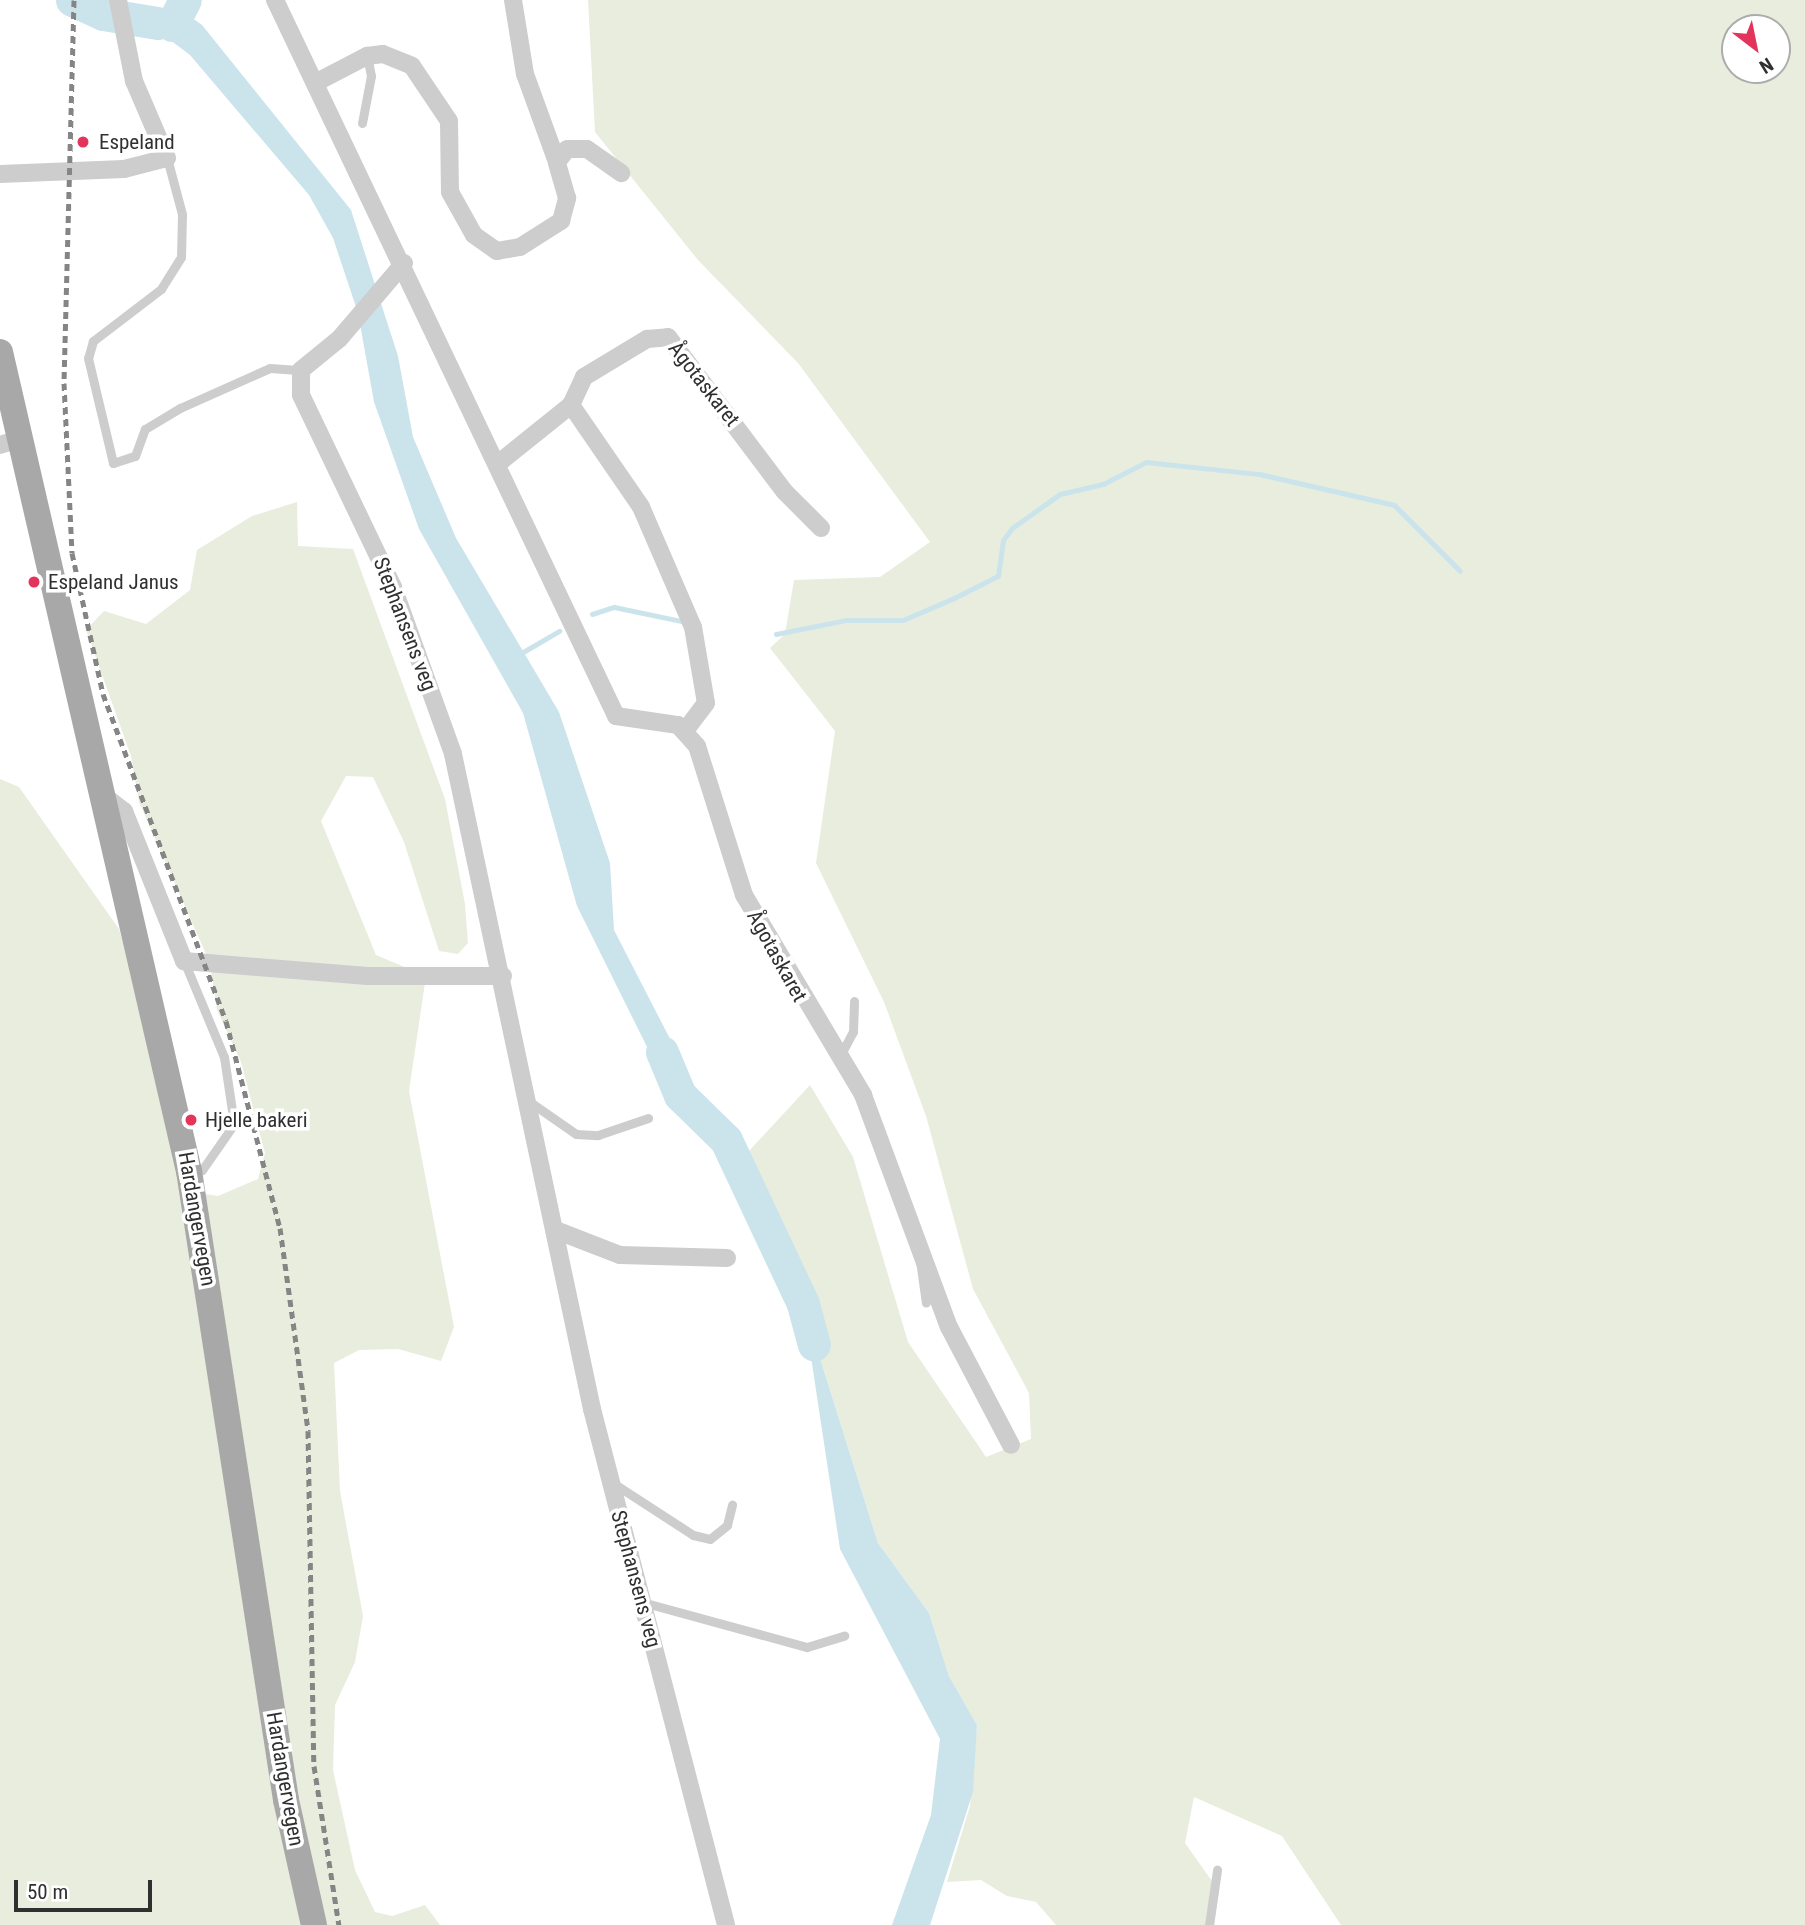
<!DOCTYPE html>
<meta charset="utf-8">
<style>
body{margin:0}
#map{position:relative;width:1805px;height:1925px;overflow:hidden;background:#fff;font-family:"Roboto Condensed",sans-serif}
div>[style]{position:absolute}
.green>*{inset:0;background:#e8edde}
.water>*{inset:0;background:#cbe4ec}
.stream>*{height:5px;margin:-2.5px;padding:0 2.5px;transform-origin:2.5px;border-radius:2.5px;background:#cbe4ec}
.river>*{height:33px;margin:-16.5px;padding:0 16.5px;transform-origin:16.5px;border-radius:16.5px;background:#cbe4ec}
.service>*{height:9px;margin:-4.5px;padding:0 4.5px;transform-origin:4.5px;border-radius:4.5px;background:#cdcdcd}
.minor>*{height:18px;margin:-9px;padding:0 9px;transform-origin:9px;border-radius:9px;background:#cdcdcd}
.primary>*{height:26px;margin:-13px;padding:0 13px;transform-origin:13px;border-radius:13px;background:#a8a8a8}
.rail>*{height:5px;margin-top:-2.5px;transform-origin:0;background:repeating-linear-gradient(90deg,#858585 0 7px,transparent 0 12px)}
.dots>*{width:19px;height:19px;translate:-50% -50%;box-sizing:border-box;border:4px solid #fff;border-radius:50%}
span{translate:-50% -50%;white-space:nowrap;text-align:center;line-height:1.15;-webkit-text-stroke:7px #fff;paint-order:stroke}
.poi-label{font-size:21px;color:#303030}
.left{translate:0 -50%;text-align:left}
.street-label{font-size:21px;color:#303030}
.north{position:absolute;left:1721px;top:14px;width:70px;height:70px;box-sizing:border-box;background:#fff;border:2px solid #acacac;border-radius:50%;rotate:148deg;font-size:19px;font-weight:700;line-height:28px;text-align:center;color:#303030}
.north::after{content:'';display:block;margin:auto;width:24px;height:32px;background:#e3355c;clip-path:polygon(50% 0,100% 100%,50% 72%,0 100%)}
.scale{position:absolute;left:14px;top:1880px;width:138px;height:32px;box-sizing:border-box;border:4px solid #303030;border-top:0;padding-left:9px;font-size:21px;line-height:24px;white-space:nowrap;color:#303030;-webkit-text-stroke:5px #fff;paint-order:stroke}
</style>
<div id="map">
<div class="green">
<div style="clip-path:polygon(evenodd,588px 0,1805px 0,1805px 1925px,1341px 1925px,1282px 1836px,1194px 1797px,1185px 1843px,1219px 1891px,1214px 1925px,1056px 1925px,1036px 1902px,1007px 1896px,981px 1880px,947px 1882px,970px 1806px,977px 1725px,949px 1676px,929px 1613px,878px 1543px,803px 1304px,737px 1164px,810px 1085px,853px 1157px,908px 1342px,986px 1457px,1031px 1439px,1029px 1393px,973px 1289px,926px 1116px,884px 1002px,816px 863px,835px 731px,770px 648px,785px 634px,794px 580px,880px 577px,930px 542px,798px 363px,698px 260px,595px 132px,588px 0,1735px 28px,1777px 28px,1777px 70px,1735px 70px,1735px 28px)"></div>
<div style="clip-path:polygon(297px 502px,298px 546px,353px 549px,445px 799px,465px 904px,468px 943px,458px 954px,439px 951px,404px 842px,373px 777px,346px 776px,321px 821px,376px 955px,426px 976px,409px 1091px,454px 1327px,441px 1361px,398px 1349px,359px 1350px,334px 1363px,340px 1491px,363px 1616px,355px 1662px,335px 1705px,333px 1770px,355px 1870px,375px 1912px,392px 1916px,425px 1905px,440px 1925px,0 1925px,0 779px,19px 787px,119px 929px,199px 1193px,218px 1196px,258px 1179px,265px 1153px,241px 1062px,217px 1010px,210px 963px,139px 802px,131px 756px,86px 630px,104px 611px,146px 624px,190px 590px,197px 550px,252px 516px)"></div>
</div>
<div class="water">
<div style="clip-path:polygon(156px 7px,184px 12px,202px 25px,351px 210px,398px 356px,413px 437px,456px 538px,559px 712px,610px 863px,614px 930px,685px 1068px,680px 1095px,653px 1059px,577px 906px,523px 713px,419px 529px,374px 402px,358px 313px,333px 238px,309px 195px,190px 55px,166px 37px,133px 27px,131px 11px)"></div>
<div style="clip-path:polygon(803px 1304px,878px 1543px,929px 1613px,949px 1676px,977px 1725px,973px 1792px,930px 1925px,892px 1925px,931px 1815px,940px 1739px,840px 1549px)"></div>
</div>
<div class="stream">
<div style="left:592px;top:614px;width:23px;rotate:-18deg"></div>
<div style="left:614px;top:607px;width:68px;rotate:11.8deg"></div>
<div style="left:776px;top:634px;width:71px;rotate:-11.3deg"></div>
<div style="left:846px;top:620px;width:57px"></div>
<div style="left:903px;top:620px;width:56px;rotate:-23.3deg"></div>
<div style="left:954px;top:598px;width:49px;rotate:-26.6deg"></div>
<div style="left:998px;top:576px;width:36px;rotate:-82deg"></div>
<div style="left:1003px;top:540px;width:15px;rotate:-53deg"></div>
<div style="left:1012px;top:528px;width:59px;rotate:-35.3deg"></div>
<div style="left:1060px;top:494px;width:44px;rotate:-13.1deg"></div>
<div style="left:1103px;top:484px;width:48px;rotate:-27.1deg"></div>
<div style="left:1146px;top:462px;width:114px;rotate:6.1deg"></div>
<div style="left:1259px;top:474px;width:139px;rotate:12.9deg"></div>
<div style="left:1394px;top:505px;width:93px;rotate:45deg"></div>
<div style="left:523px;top:652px;width:42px;rotate:-30.3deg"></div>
</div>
<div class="river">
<div style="left:72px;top:0;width:34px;rotate:24deg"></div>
<div style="left:103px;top:14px;width:55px;rotate:9.5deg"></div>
<div style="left:172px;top:25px;width:28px;rotate:-63deg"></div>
<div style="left:662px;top:1052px;width:47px;rotate:67.3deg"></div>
<div style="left:680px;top:1095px;width:64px;rotate:44.4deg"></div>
<div style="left:726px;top:1140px;width:181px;rotate:64.8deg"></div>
<div style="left:803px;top:1304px;width:42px;rotate:75deg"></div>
</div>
<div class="service">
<div style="left:362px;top:123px;width:48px;rotate:-79.2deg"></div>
<div style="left:371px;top:76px;width:20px;rotate:-101deg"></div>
<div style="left:167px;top:158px;width:58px;rotate:75deg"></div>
<div style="left:182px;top:214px;width:43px;rotate:91.3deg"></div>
<div style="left:181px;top:257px;width:38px;rotate:122deg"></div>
<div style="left:161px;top:289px;width:86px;rotate:142.6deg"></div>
<div style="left:93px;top:341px;width:18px;rotate:106deg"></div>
<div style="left:88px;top:358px;width:108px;rotate:76.6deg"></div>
<div style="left:113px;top:463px;width:23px;rotate:-18deg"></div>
<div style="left:135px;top:456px;width:29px;rotate:-70deg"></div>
<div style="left:145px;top:429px;width:41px;rotate:-31deg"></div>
<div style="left:180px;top:408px;width:98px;rotate:-24deg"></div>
<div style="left:270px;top:368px;width:31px;rotate:4deg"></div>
<div style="left:184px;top:961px;width:104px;rotate:67.4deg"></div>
<div style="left:224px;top:1057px;width:68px;rotate:81.5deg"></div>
<div style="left:234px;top:1124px;width:56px;rotate:124.8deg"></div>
<div style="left:202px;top:1170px;width:12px;rotate:175deg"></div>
<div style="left:840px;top:1056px;width:27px;rotate:-62deg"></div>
<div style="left:853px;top:1032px;width:31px;rotate:-88deg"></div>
<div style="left:530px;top:1102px;width:56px;rotate:34.8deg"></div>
<div style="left:576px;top:1134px;width:22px;rotate:3deg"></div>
<div style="left:598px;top:1135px;width:53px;rotate:-18.8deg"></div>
<div style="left:920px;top:1260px;width:43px;rotate:82.1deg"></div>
<div style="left:613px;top:1483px;width:95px;rotate:33deg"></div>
<div style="left:693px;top:1535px;width:17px;rotate:13deg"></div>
<div style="left:710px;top:1539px;width:22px;rotate:-39deg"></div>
<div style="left:727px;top:1525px;width:21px;rotate:-76deg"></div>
<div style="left:642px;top:1602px;width:171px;rotate:15.3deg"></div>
<div style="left:807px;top:1647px;width:39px;rotate:-17deg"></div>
<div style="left:1209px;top:1925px;width:56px;rotate:-81.7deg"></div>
</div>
<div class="minor">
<div style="left:275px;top:0;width:793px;rotate:64.53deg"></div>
<div style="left:616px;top:716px;width:63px;rotate:8.3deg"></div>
<div style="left:678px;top:725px;width:28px;rotate:48deg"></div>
<div style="left:697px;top:746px;width:156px;rotate:72.5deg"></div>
<div style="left:744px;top:895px;width:233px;rotate:59.2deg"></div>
<div style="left:863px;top:1095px;width:247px;rotate:69.7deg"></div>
<div style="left:949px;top:1327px;width:133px;rotate:62.3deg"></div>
<div style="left:513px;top:0;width:75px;rotate:80.8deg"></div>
<div style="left:525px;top:74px;width:94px;rotate:70deg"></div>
<div style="left:315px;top:83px;width:59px;rotate:-27.4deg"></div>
<div style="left:367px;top:56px;width:16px;rotate:-7deg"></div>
<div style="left:383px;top:54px;width:31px;rotate:22deg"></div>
<div style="left:412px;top:66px;width:66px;rotate:56.1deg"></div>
<div style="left:449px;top:121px;width:71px;rotate:89.2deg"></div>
<div style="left:450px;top:192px;width:49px;rotate:60.8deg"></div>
<div style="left:474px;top:235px;width:28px;rotate:35deg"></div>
<div style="left:497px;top:251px;width:23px;rotate:-10deg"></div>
<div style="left:520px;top:247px;width:49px;rotate:-32.4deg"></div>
<div style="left:561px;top:221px;width:24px;rotate:-75deg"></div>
<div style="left:567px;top:198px;width:37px;rotate:-106deg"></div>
<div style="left:557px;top:162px;width:16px;rotate:-52deg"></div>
<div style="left:567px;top:149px;width:20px"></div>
<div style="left:587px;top:149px;width:42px;rotate:35.2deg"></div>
<div style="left:0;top:174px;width:124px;rotate:-2.3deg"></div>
<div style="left:124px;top:169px;width:44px;rotate:-14.3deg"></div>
<div style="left:167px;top:158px;width:84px;rotate:-113.2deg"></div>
<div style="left:134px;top:81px;width:83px;rotate:-101.2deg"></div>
<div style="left:404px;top:263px;width:100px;rotate:130.5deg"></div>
<div style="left:339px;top:339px;width:49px;rotate:140.8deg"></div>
<div style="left:301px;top:370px;width:25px;rotate:90deg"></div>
<div style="left:301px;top:395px;width:213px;rotate:64.4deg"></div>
<div style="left:393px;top:587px;width:177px;rotate:70.2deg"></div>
<div style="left:453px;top:754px;width:670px;rotate:78.02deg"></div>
<div style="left:592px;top:1409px;width:533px;rotate:75.44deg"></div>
<div style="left:571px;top:405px;width:124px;rotate:55.5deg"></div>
<div style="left:641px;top:507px;width:131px;rotate:66.6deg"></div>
<div style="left:693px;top:627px;width:77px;rotate:80.3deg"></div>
<div style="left:706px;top:703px;width:34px;rotate:127deg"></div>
<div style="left:0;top:445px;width:21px;rotate:-17deg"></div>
<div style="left:500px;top:462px;width:91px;rotate:-38.8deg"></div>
<div style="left:571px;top:405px;width:31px;rotate:-65deg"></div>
<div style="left:584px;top:377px;width:74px;rotate:-31.1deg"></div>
<div style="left:647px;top:339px;width:21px;rotate:-5deg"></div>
<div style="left:668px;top:337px;width:194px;rotate:53deg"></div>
<div style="left:785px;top:492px;width:51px;rotate:45deg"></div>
<div style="left:102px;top:794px;width:28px;rotate:38deg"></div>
<div style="left:124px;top:811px;width:162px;rotate:68.2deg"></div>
<div style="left:184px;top:961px;width:184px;rotate:4.7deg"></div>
<div style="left:367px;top:976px;width:136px"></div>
<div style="left:558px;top:1231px;width:66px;rotate:21.2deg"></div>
<div style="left:620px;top:1255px;width:107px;rotate:1.6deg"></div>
</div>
<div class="primary">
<div style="left:0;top:352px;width:841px;rotate:77.01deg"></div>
<div style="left:189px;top:1171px;width:636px;rotate:81.23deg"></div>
<div style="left:286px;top:1800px;width:128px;rotate:77.4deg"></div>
</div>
<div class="rail">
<div style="left:74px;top:0;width:383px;rotate:91.5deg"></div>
<div style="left:64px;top:383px;width:170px;rotate:87.3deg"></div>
<div style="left:72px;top:553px;width:144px;rotate:77.6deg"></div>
<div style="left:103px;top:694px;width:349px;rotate:69.4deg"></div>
<div style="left:226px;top:1021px;width:214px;rotate:75.4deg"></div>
<div style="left:280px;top:1228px;width:205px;rotate:82.1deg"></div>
<div style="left:308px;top:1431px;width:335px;rotate:89deg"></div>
<div style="left:314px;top:1766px;width:161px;rotate:81.1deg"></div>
</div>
<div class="dots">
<div style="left:83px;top:142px;background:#e3355c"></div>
<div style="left:34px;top:582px;background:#e3355c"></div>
<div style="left:191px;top:1120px;background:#e3355c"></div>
</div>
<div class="poi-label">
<span class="left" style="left:99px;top:142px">Espeland</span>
<span class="left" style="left:48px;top:582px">Espeland Janus</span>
<span class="left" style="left:205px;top:1120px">Hjelle bakeri</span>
</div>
<div class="street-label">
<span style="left:704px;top:384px;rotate:52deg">Ågotaskaret</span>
<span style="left:405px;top:624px;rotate:69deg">Stephansens veg</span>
<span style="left:777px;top:956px;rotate:61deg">Ågotaskaret</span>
<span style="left:197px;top:1219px;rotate:80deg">Hardangervegen</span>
<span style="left:636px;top:1579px;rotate:75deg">Stephansens veg</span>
<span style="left:285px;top:1779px;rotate:80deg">Hardangervegen</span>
</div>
<div class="north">N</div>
<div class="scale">50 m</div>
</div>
